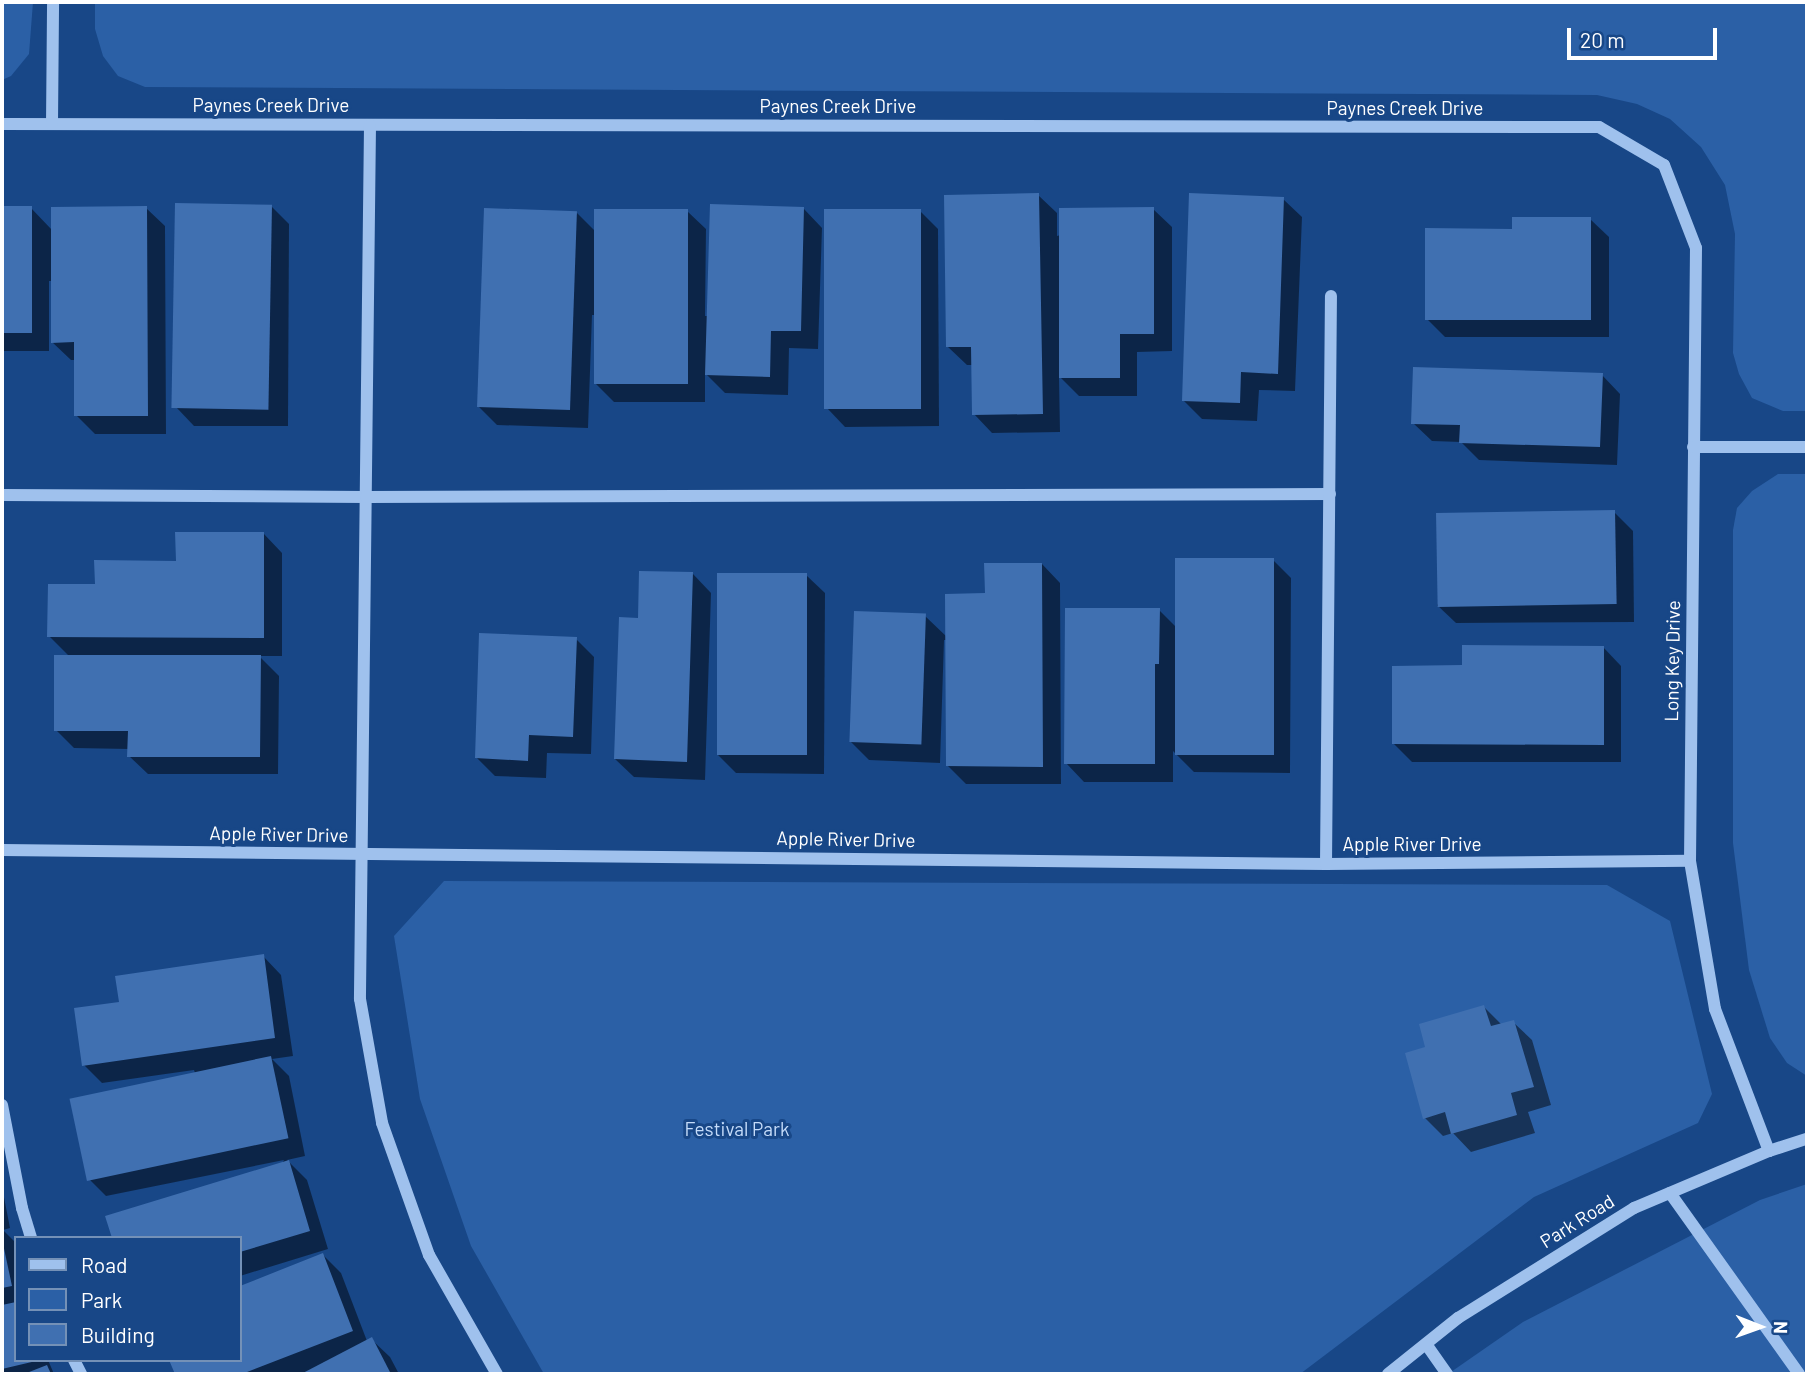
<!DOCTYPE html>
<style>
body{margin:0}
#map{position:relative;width:1809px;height:1376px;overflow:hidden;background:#184787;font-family:Barlow,sans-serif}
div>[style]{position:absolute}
.green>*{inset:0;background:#2b60a6}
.shadow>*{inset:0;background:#0007}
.building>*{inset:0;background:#4070b1;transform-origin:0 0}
.minor>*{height:12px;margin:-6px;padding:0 6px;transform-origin:6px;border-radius:6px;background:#9fc1ed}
span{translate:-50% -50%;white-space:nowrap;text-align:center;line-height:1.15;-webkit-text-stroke:6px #184787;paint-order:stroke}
.street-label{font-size:19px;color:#fff}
.park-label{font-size:19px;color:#c5dcfa}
.frame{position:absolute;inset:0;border:4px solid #fff;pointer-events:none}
.legend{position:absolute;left:14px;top:1236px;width:228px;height:126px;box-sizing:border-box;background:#184787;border:2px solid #7491b7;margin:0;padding:9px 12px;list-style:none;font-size:21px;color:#fff}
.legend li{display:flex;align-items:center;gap:14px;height:35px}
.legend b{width:35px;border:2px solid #7491b7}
.north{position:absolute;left:1725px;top:1292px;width:70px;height:70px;-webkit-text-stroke:5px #184787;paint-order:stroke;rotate:91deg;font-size:19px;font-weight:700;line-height:28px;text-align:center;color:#fff}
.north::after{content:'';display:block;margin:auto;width:24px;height:32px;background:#fff;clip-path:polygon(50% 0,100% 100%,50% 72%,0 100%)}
.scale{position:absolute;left:1567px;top:28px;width:150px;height:32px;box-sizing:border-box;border:4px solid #fff;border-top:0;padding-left:9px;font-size:21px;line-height:24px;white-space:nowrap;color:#fff;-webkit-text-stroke:5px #184787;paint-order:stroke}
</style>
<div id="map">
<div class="green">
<div style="clip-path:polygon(2px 2px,33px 2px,29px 54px,11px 76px,2px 80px)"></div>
<div style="clip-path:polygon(95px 2px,1807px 2px,1807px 411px,1783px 411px,1752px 398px,1739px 374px,1733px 353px,1735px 234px,1725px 185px,1701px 147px,1670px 119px,1637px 104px,1597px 95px,145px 87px,118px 76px,103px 56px,95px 29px)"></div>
<div style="clip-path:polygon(1778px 474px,1807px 474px,1807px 1076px,1787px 1063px,1770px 1038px,1749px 970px,1733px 843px,1733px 530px,1737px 508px,1752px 491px)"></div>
<div style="clip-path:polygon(444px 881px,1607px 885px,1670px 921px,1712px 1094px,1698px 1123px,1534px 1197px,1300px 1374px,544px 1374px,471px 1246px,420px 1099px,394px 936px)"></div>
<div style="clip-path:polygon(1807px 1184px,1807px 1374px,1448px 1374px,1523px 1322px,1760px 1200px)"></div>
</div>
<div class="shadow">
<div style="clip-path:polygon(1038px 195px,1057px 213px,1057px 236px,1153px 209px,1172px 227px,1172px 351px,1137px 352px,1137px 396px,1079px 396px,1059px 376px,1060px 432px,992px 433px,974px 414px,973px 365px,967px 365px,948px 347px)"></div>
<div style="clip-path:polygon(1283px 199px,1302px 217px,1295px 391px,1259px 390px,1257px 421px,1202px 419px,1183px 400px)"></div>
<div style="clip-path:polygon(271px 206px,289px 224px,288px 426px,194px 426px,176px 407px)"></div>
<div style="clip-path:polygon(2px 208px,31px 208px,52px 230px,146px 208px,165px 226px,166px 434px,95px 434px,76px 415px,76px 360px,71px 360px,52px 342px,52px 281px,49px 281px,49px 351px,2px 351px)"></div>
<div style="clip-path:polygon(804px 209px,822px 228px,818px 349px,789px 348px,788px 395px,725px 393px,705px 373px,705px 402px,614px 402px,595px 383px,595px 315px,592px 315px,588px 428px,497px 425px,479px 407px,577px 213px,596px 232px,687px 211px,706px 229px,705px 316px,709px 316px)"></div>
<div style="clip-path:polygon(920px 211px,938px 229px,939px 426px,845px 427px,827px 408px)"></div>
<div style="clip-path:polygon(1590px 219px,1609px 237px,1609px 337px,1445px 337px,1427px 319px,1514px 230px)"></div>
<div style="clip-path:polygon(1602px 375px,1620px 394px,1617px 465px,1479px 460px,1461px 442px,1432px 441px,1413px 423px)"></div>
<div style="clip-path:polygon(1614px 512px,1633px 531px,1634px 622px,1456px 623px,1437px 605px)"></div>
<div style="clip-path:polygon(264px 534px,282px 553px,282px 656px,259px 656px,279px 676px,278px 774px,148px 774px,129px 756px,129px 749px,74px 748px,56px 730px,70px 657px,49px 636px,97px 585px)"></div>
<div style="clip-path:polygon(1273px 560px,1291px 578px,1290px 773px,1194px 772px,1173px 751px,1173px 782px,1084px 782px,1066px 763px,1159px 610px,1176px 627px)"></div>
<div style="clip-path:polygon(1042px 564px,1060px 583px,1061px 784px,966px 784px,948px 766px,947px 640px,944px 640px,940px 763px,869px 760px,851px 742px,925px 616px,947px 637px)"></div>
<div style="clip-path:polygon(693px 574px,711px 593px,705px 780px,634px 777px,615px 759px,639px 620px)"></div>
<div style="clip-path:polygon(806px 575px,825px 593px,824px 774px,736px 773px,718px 755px)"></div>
<div style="clip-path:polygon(576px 639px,594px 657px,591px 754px,547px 753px,546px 778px,495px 776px,477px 758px)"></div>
<div style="clip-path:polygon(1603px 647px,1621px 666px,1621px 762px,1412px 762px,1393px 743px,1464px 667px)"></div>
<div style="clip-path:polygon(263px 956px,281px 975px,293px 1056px,272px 1059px,289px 1076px,305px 1156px,287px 1160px,307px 1180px,328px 1249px,240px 1276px,240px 1238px,284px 1160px,106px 1196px,88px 1178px,195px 1073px,194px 1070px,102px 1083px,84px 1065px,121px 1004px)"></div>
<div style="clip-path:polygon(1484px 1007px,1502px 1025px,1513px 1022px,1532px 1040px,1551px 1105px,1528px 1112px,1535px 1133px,1471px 1152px,1453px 1133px,1443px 1136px,1425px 1118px,1428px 1048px)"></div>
<div style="clip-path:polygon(2px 1187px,10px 1228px,3px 1230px,16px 1243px,16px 1360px,48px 1360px,54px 1374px,2px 1374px)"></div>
<div style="clip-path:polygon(323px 1255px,341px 1273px,367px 1341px,371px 1339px,390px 1357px,399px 1374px,177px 1374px,171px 1360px,240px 1360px,240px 1288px)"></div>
</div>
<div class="building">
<div style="clip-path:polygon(1039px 193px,1043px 414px,972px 415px,971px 347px,946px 347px,944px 195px)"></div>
<div style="clip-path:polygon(1189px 193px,1284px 197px,1278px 374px,1241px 372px,1240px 403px,1182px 401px)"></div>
<div style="left:175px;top:203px;width:97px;height:205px;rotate:1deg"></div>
<div style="clip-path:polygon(710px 204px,804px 207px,801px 331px,771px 331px,770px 377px,705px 375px)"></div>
<div style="left:2px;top:206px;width:30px;height:127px"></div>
<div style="clip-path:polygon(147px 206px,148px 416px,74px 416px,74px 342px,51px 343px,51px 207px)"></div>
<div style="clip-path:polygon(1154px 207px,1154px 334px,1120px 334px,1120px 378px,1059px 378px,1059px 208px)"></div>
<div style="left:484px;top:208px;width:93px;height:199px;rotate:2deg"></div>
<div style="left:594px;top:209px;width:94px;height:175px"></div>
<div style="left:824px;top:209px;width:97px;height:200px"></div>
<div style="clip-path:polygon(1512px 217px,1591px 217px,1591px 320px,1425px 320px,1425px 228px,1512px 229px)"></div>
<div style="clip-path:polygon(1413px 367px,1603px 373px,1600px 447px,1459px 443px,1460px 425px,1411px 424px)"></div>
<div style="left:1615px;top:510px;width:94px;height:179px;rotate:89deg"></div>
<div style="clip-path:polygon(175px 532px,264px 532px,264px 638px,47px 637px,48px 584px,95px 584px,94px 560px,176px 561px)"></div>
<div style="left:1175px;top:558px;width:99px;height:197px"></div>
<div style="clip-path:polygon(984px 563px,1042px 563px,1043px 767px,946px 766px,945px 594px,985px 593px)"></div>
<div style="clip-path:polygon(639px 571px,693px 572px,687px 762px,614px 759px,619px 617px,638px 618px)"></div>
<div style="left:717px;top:573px;width:90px;height:182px"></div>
<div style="clip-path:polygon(1065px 608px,1160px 608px,1159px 664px,1155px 664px,1155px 764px,1064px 764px)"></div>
<div style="left:854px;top:611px;width:72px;height:131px;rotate:2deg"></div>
<div style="clip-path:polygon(479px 633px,577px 637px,573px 737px,529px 735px,528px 761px,475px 758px)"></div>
<div style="clip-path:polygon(1462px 645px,1604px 646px,1604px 745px,1392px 744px,1392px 666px,1462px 665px)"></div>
<div style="clip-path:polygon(54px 655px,261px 655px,260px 757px,127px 757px,128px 731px,54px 731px)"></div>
<div style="clip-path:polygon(264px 954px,275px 1038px,82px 1066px,74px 1008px,119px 1002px,115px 976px)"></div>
<div style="clip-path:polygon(1484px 1005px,1491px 1026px,1514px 1020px,1534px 1087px,1511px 1093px,1517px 1115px,1451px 1134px,1445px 1112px,1423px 1119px,1405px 1053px,1425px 1047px,1419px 1024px)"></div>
<div style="left:271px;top:1056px;width:84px;height:206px;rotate:78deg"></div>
<div style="clip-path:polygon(289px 1160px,310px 1231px,240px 1252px,240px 1238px,112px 1238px,105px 1216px)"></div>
<div style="clip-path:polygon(2px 1239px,12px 1286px,2px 1288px)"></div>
<div style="clip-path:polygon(323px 1253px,353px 1331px,242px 1374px,175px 1374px,169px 1360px,240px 1360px,240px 1286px)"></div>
<div style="clip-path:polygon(16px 1302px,16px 1360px,36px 1361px,2px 1369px,2px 1305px)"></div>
<div style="clip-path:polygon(372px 1337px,391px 1374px,301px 1374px)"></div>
<div style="clip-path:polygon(47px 1365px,51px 1374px,24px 1374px)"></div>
</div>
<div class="minor">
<div style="left:2px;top:124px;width:1597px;rotate:0.11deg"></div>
<div style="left:1599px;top:127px;width:75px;rotate:30.3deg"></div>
<div style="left:1664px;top:165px;width:89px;rotate:68.9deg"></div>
<div style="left:1696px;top:248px;width:613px;rotate:90.56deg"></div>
<div style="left:1690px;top:861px;width:150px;rotate:80.4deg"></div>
<div style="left:1715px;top:1009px;width:152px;rotate:69.2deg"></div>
<div style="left:52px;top:124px;width:122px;rotate:-89.5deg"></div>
<div style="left:370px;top:125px;width:874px;rotate:90.66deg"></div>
<div style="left:360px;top:999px;width:126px;rotate:79.9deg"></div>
<div style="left:382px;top:1123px;width:140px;rotate:70.4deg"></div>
<div style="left:429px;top:1255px;width:137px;rotate:60.3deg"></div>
<div style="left:1693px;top:447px;width:114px"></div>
<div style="left:2px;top:495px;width:364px;rotate:0.3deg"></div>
<div style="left:366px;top:497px;width:964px;rotate:-0.18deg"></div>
<div style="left:2px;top:850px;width:1324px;rotate:0.61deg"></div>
<div style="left:1326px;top:864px;width:364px;rotate:-0.5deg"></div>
<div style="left:1326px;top:864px;width:568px;rotate:-89.5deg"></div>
<div style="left:2px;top:1105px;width:105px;rotate:79deg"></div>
<div style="left:22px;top:1208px;width:31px;rotate:73deg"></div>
<div style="left:1670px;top:1193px;width:222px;rotate:54.5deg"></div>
<div style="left:1426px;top:1344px;width:37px;rotate:55deg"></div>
<div style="left:74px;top:1360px;width:16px;rotate:63deg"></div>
<div style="left:1388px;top:1374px;width:90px;rotate:-38.7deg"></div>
<div style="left:1458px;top:1318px;width:208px;rotate:-32deg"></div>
<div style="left:1634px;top:1208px;width:147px;rotate:-22.9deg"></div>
<div style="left:1769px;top:1151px;width:40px;rotate:-18deg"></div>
</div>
<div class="street-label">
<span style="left:271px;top:105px">Paynes Creek Drive</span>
<span style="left:838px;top:106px">Paynes Creek Drive</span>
<span style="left:1405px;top:108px">Paynes Creek Drive</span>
<span style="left:1672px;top:661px;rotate:-89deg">Long Key Drive</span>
<span style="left:279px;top:834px;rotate:1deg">Apple River Drive</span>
<span style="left:846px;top:839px;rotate:1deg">Apple River Drive</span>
<span style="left:1412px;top:844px">Apple River Drive</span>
<span style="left:1577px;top:1221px;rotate:-32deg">Park Road</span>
</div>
<div class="park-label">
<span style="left:737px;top:1129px">Festival Park</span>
</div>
<div class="frame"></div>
<ul class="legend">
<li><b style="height:9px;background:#9fc1ed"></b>Road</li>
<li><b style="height:19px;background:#2b60a6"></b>Park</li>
<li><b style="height:19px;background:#4070b1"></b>Building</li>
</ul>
<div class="north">N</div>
<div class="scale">20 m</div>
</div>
